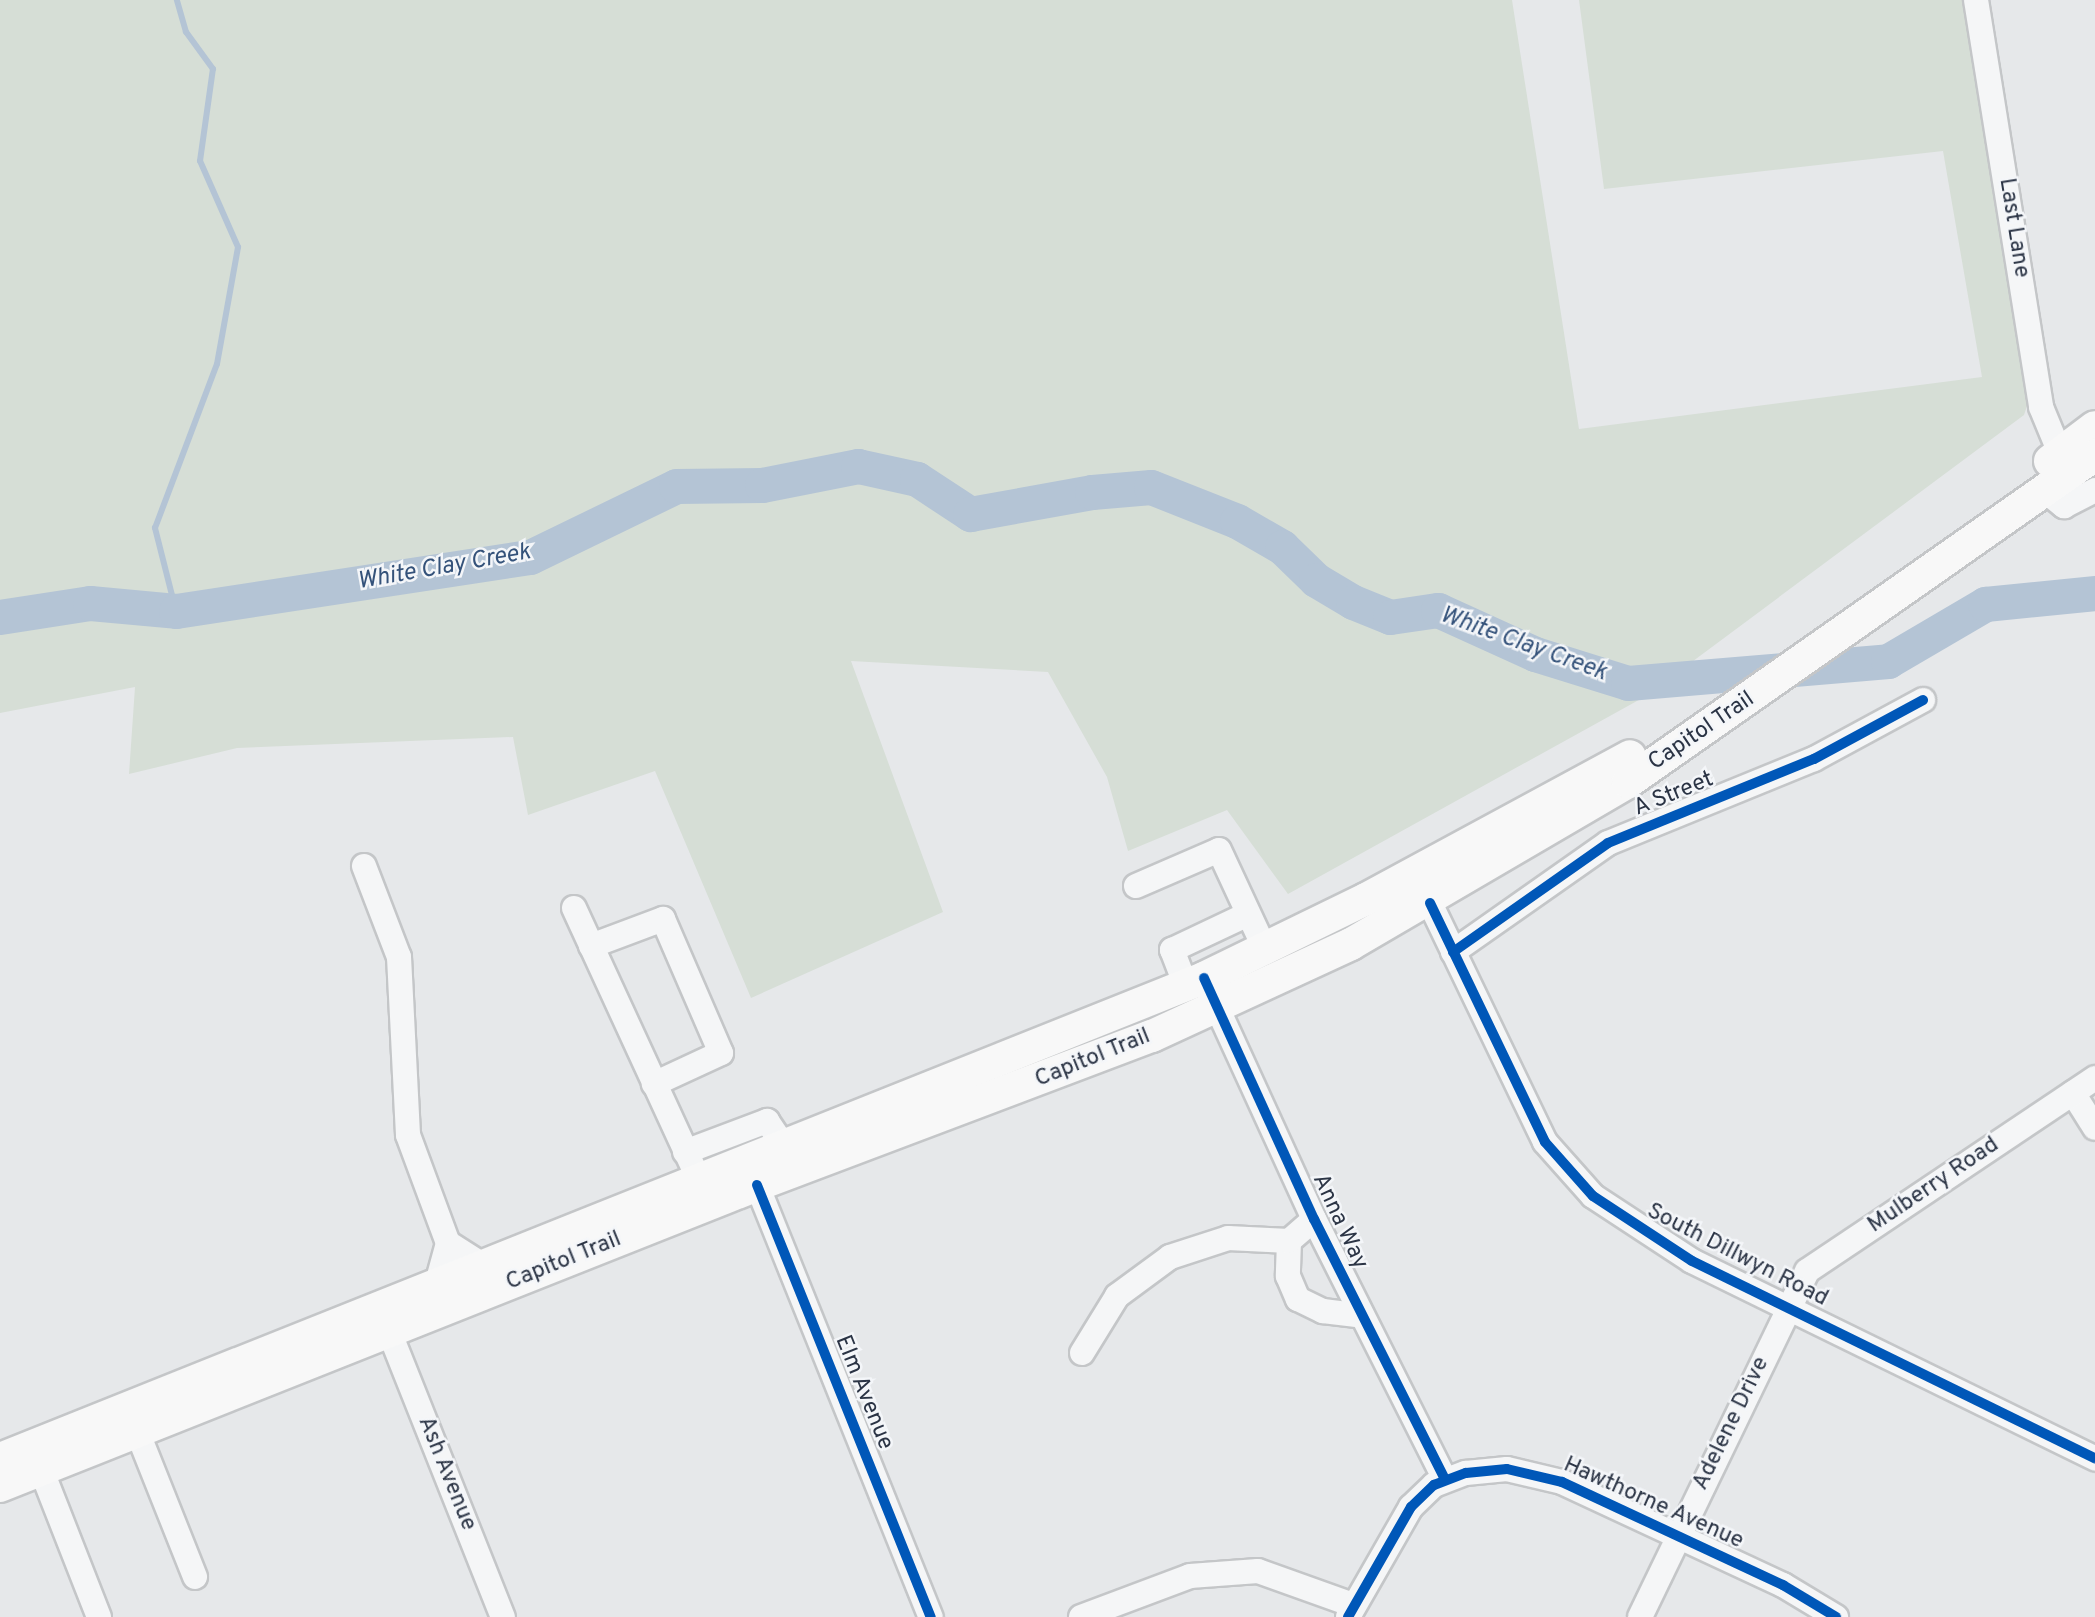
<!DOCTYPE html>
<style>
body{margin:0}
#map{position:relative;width:2095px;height:1617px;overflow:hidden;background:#e6e8ea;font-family:Overpass,sans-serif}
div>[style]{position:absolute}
.green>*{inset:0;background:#d6ded6}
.stream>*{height:6px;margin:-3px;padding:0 3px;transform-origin:3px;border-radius:3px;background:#b4c4d5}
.river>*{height:35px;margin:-17.5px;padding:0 17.5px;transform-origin:17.5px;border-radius:17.5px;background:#b4c4d5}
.roads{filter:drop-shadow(2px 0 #c4c6c8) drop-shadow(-2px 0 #c4c6c8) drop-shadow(0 2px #c4c6c8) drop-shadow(0 -2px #c4c6c8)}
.minor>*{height:24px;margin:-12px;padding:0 12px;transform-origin:12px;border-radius:12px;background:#f5f6f7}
.major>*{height:32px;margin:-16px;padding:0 16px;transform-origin:16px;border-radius:16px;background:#f8f8f8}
.cycleway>*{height:10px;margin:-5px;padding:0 5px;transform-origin:5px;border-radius:5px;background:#0057b8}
span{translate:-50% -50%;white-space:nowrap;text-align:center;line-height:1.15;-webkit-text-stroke:5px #f4f6f9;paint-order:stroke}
.street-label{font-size:23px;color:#2b3445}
.water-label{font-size:24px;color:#34527a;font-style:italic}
</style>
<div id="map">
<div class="green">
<div style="clip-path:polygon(0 0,1512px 0,1579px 429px,1982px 377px,1943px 151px,1604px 189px,1579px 0,1968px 0,2034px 385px,2024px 415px,1646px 696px,1288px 894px,1227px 810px,1128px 851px,1107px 777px,1048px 672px,851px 661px,943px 912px,751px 998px,655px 771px,528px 815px,513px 737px,237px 748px,129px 774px,135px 687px,0 713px)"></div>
</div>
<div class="stream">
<div style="left:176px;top:611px;width:86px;rotate:-104.2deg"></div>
<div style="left:155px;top:528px;width:175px;rotate:-69.3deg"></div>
<div style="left:217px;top:364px;width:119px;rotate:-79.8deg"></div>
<div style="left:238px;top:247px;width:94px;rotate:-113.8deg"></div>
<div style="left:200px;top:161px;width:93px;rotate:-82deg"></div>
<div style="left:213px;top:69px;width:46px;rotate:-126.1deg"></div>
<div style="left:186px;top:32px;width:33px;rotate:-106deg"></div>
</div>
<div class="river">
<div style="left:0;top:617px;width:91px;rotate:-8.8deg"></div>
<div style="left:90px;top:603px;width:86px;rotate:5.3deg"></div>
<div style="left:176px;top:611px;width:358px;rotate:-8.7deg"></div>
<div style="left:530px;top:557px;width:162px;rotate:-25.9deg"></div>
<div style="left:676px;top:486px;width:86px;rotate:-0.7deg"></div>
<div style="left:762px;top:485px;width:98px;rotate:-11.2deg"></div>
<div style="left:858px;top:466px;width:60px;rotate:12.4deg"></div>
<div style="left:917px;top:479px;width:64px;rotate:33.4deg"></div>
<div style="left:970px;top:514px;width:124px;rotate:-10.2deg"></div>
<div style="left:1092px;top:492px;width:59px;rotate:-4.8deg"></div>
<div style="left:1151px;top:487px;width:92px;rotate:21.6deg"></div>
<div style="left:1237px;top:521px;width:52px;rotate:30deg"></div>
<div style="left:1282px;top:547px;width:47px;rotate:44.1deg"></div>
<div style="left:1316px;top:580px;width:43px;rotate:30.7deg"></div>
<div style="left:1353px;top:602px;width:40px;rotate:22deg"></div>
<div style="left:1390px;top:617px;width:49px;rotate:-8.3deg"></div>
<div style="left:1438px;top:610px;width:107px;rotate:24.4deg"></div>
<div style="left:1535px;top:654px;width:97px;rotate:17.3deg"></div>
<div style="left:1628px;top:683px;width:261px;rotate:-4.8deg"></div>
<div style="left:1888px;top:661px;width:113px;rotate:-30.4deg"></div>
<div style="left:1985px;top:604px;width:111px;rotate:-5.7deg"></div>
</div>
<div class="roads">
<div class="minor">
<div style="left:1976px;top:0;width:412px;rotate:80.9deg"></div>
<div style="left:2041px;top:407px;width:50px;rotate:67.6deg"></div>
<div style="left:2044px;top:490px;width:26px;rotate:39deg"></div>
<div style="left:2064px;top:506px;width:35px;rotate:-27deg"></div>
<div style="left:364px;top:866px;width:97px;rotate:69deg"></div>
<div style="left:399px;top:957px;width:178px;rotate:87.1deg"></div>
<div style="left:408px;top:1135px;width:115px;rotate:69.7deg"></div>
<div style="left:1136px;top:886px;width:90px;rotate:-23.4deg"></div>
<div style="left:1219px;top:850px;width:109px;rotate:65.1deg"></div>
<div style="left:1430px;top:903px;width:265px;rotate:64.3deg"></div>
<div style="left:1545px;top:1142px;width:72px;rotate:48.4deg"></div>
<div style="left:1593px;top:1196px;width:118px;rotate:33.3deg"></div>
<div style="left:1692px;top:1261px;width:449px;rotate:26.1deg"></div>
<div style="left:574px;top:908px;width:302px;rotate:65.3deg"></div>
<div style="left:591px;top:946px;width:77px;rotate:-20.6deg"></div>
<div style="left:663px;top:919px;width:146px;rotate:66.6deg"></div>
<div style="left:721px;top:1053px;width:74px;rotate:155.2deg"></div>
<div style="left:1453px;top:952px;width:189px;rotate:-35.1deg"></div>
<div style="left:1608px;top:843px;width:222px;rotate:-22.2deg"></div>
<div style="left:1814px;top:759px;width:124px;rotate:-28.4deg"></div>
<div style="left:1186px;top:986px;width:39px;rotate:-111deg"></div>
<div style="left:1172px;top:950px;width:84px;rotate:-25.3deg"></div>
<div style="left:1210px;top:992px;width:250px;rotate:65.4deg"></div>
<div style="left:1314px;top:1219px;width:292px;rotate:63.3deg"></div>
<div style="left:2073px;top:1093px;width:41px;rotate:57.8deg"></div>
<div style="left:685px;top:1152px;width:88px;rotate:-20.7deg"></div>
<div style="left:767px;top:1121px;width:32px;rotate:56deg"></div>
<div style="left:757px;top:1185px;width:466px;rotate:68.1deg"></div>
<div style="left:1289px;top:1241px;width:35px;rotate:92deg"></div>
<div style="left:1288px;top:1276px;width:25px;rotate:67deg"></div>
<div style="left:1298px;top:1299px;width:28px;rotate:26deg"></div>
<div style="left:1323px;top:1311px;width:38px;rotate:7deg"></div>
<div style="left:436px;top:1287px;width:46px;rotate:-74.7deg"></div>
<div style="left:448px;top:1243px;width:45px;rotate:32.3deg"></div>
<div style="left:389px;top:1331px;width:308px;rotate:68.3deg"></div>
<div style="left:1082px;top:1353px;width:67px;rotate:-58.4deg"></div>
<div style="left:1117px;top:1296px;width:66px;rotate:-36.3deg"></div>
<div style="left:1170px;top:1257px;width:61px;rotate:-18.1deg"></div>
<div style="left:1228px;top:1238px;width:61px;rotate:2.8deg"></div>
<div style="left:1289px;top:1241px;width:33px;rotate:-41deg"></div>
<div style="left:137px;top:1431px;width:157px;rotate:68.3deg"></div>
<div style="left:41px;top:1469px;width:159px;rotate:68.6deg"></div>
<div style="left:1081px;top:1617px;width:116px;rotate:-20.6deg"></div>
<div style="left:1190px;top:1576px;width:68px;rotate:-4.2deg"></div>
<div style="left:1258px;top:1571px;width:101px;rotate:19.7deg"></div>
<div style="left:1348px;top:1617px;width:127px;rotate:-60.2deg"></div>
<div style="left:1411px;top:1507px;width:32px;rotate:-44deg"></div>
<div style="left:1434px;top:1485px;width:34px;rotate:-21deg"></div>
<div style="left:1466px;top:1473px;width:41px;rotate:-5.6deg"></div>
<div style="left:1507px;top:1469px;width:57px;rotate:13.3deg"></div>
<div style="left:1562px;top:1482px;width:244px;rotate:25deg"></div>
<div style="left:1783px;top:1585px;width:62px;rotate:31.1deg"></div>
<div style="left:1640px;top:1617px;width:384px;rotate:-64.2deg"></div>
<div style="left:1807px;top:1271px;width:347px;rotate:-33.8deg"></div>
</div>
<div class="major">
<div style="left:2050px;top:461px;width:56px;rotate:-37.1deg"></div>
<div style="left:0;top:1459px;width:1297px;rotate:-21.78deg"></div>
<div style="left:1204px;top:978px;width:180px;rotate:-26deg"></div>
<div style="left:1366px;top:899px;width:300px;rotate:-28.4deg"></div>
<div style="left:0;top:1486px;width:815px;rotate:-21.68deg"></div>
<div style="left:757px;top:1185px;width:422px;rotate:-20.7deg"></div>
<div style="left:1152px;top:1036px;width:219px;rotate:-24.8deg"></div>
<div style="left:1351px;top:944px;width:321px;rotate:-30.3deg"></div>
<div style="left:1628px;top:782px;width:570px;rotate:-35deg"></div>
</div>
</div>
<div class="cycleway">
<div style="left:1430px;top:903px;width:265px;rotate:64.3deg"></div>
<div style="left:1545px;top:1142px;width:72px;rotate:48.4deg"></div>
<div style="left:1593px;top:1196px;width:118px;rotate:33.3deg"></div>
<div style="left:1692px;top:1261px;width:449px;rotate:26.1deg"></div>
<div style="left:1453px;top:952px;width:189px;rotate:-35.1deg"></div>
<div style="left:1608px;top:843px;width:222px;rotate:-22.2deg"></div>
<div style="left:1814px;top:759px;width:124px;rotate:-28.4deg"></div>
<div style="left:1204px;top:978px;width:265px;rotate:65.5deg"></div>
<div style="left:1314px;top:1219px;width:292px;rotate:63.3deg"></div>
<div style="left:757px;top:1185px;width:466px;rotate:68.1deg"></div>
<div style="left:1348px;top:1617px;width:127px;rotate:-60.2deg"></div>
<div style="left:1411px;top:1507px;width:32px;rotate:-44deg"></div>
<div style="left:1434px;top:1485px;width:34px;rotate:-21deg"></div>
<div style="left:1466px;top:1473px;width:41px;rotate:-5.6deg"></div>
<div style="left:1507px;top:1469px;width:57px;rotate:13.3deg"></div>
<div style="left:1562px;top:1482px;width:244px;rotate:25deg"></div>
<div style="left:1783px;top:1585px;width:62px;rotate:31.1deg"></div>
</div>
<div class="street-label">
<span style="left:2013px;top:228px;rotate:81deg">Last Lane</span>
<span style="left:1702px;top:732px;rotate:-34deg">Capitol Trail</span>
<span style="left:1674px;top:795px;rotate:-22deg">A Street</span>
<span style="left:1093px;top:1059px;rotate:-22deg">Capitol Trail</span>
<span style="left:1934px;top:1186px;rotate:-34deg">Mulberry Road</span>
<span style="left:1339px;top:1222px;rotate:65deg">Anna Way</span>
<span style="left:1737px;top:1256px;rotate:27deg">South Dillwyn Road</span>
<span style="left:564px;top:1262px;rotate:-22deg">Capitol Trail</span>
<span style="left:863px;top:1393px;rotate:68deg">Elm Avenue</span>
<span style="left:1732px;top:1424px;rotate:-64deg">Adelene Drive</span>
<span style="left:446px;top:1474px;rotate:68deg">Ash Avenue</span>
<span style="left:1653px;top:1504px;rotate:24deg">Hawthorne Avenue</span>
</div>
<div class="water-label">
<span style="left:444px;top:568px;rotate:-10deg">White Clay Creek</span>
<span style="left:1523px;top:645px;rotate:20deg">White Clay Creek</span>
</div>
</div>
